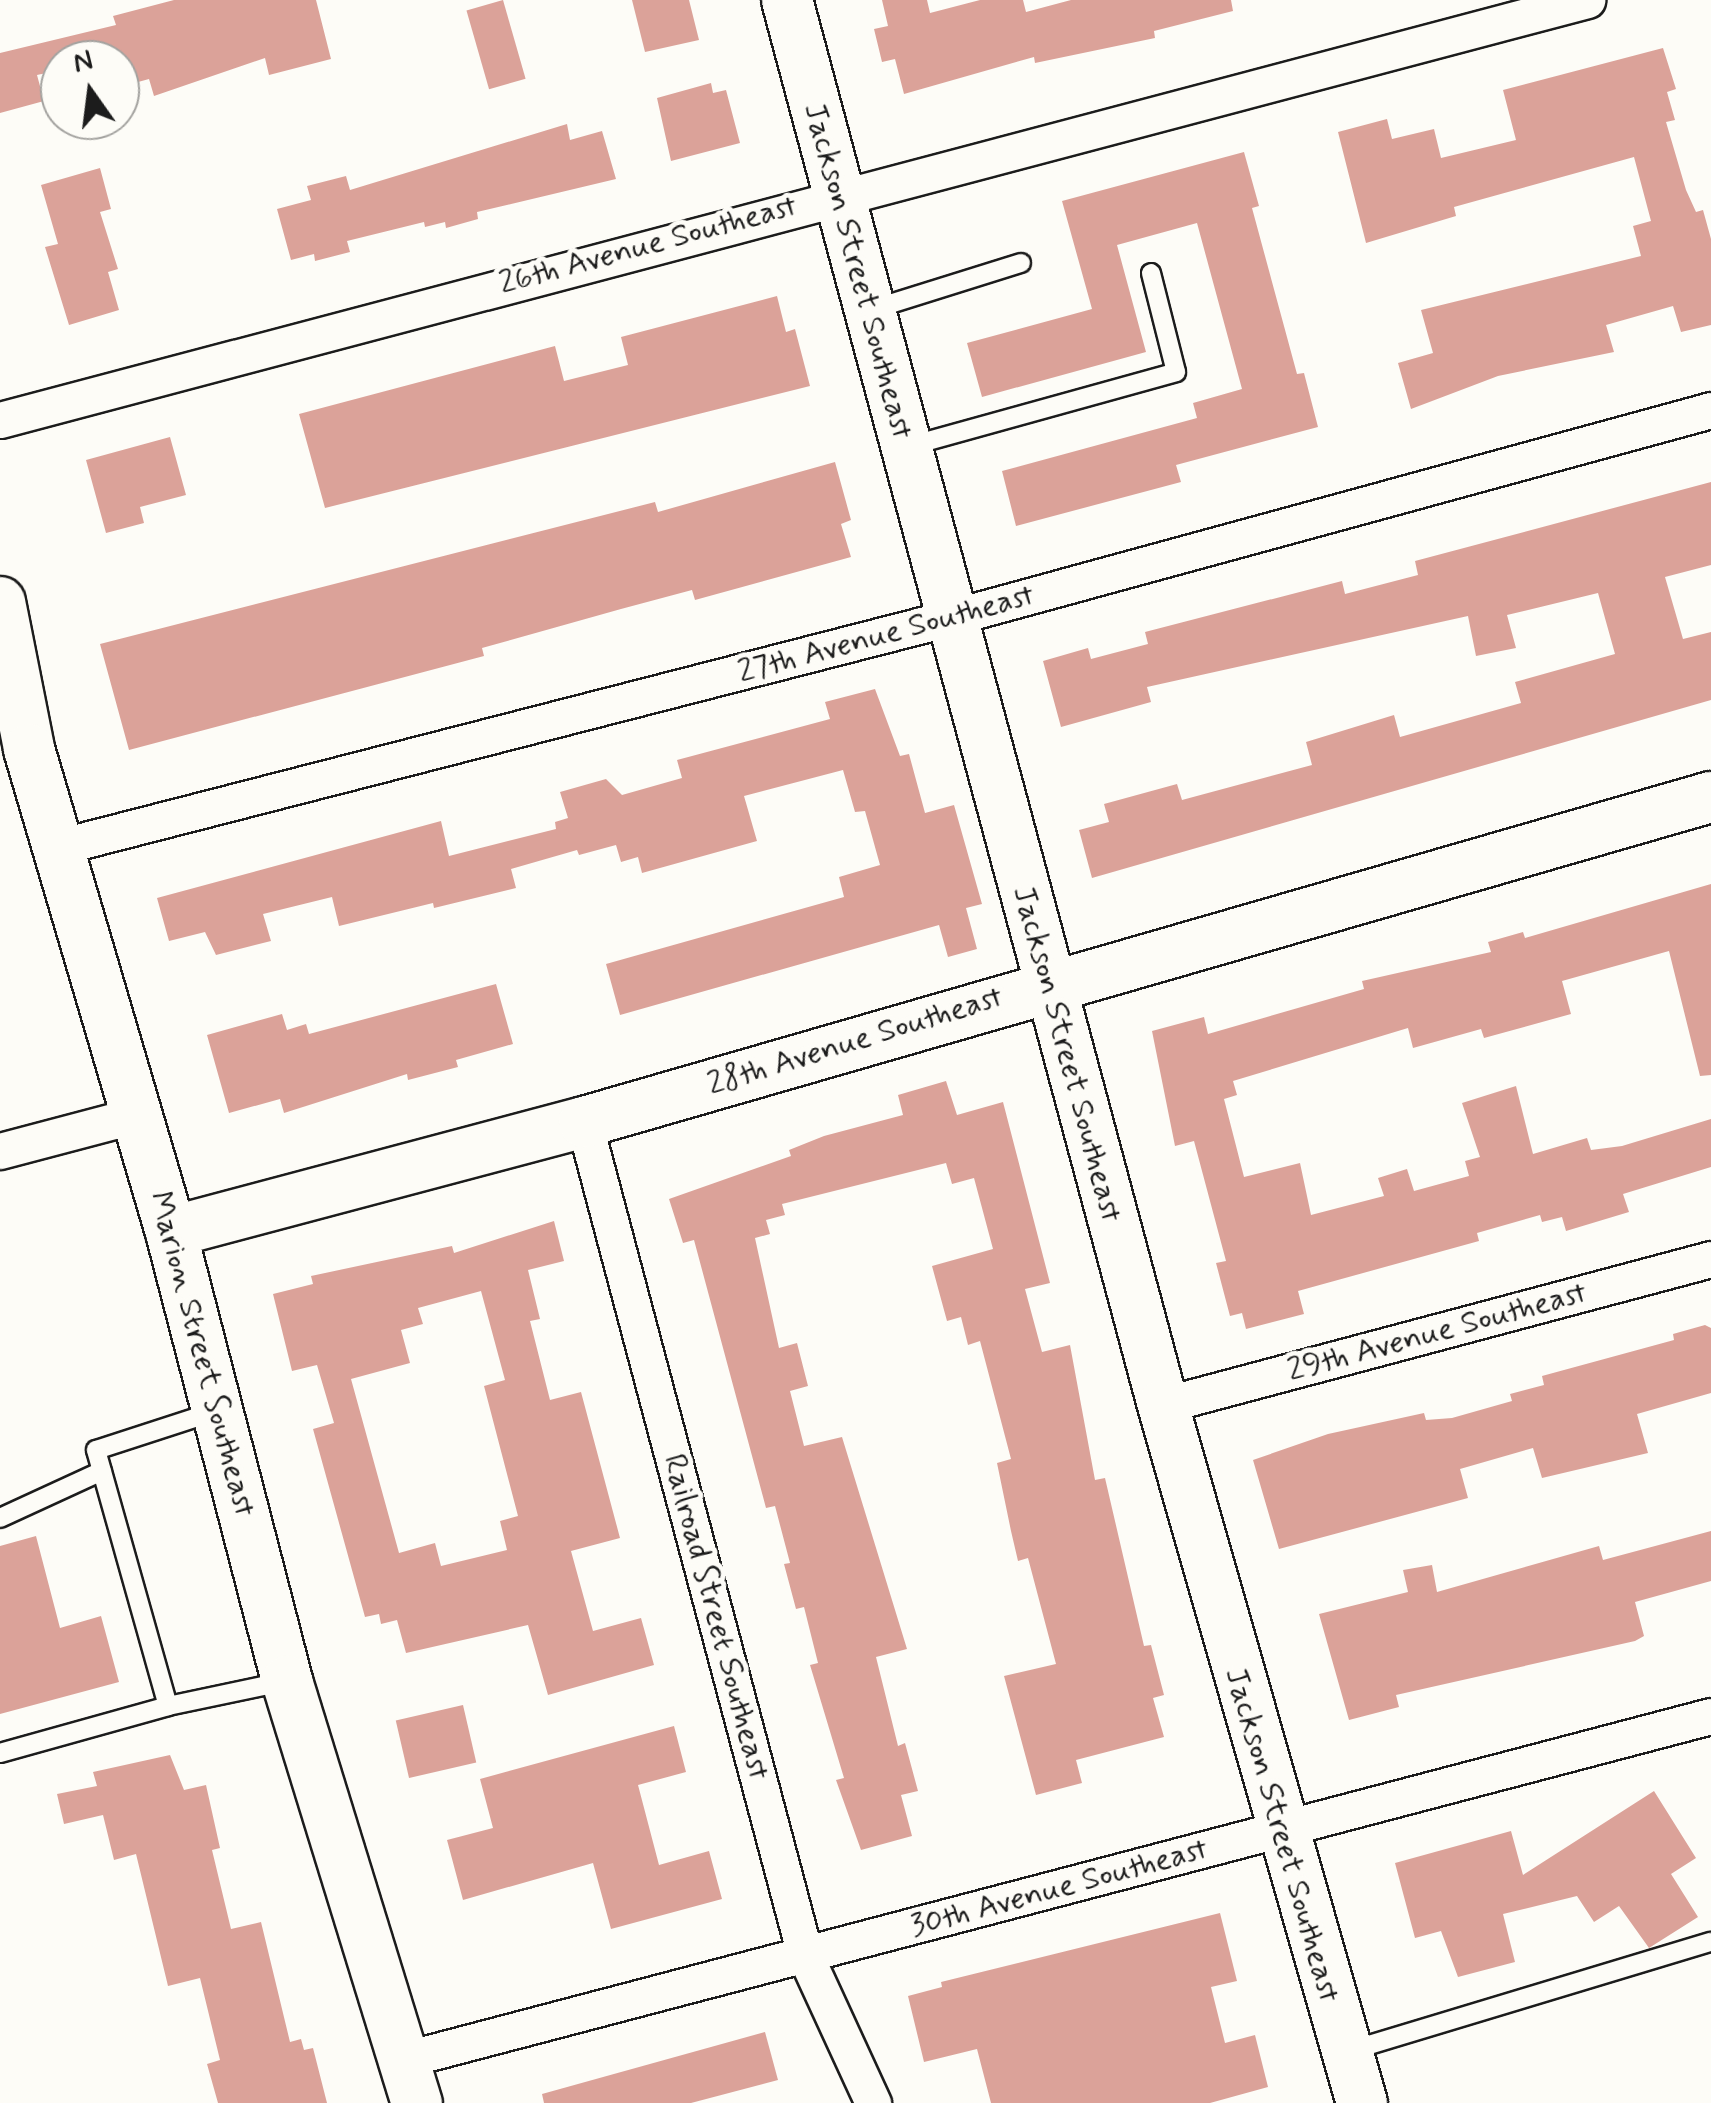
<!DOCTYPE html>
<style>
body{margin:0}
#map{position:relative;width:1711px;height:2103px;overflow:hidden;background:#fdfcf7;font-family:Mynerve,sans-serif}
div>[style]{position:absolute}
.building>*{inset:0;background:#dba299;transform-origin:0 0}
.roads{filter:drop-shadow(2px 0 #1c1c1c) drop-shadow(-2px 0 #1c1c1c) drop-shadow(0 2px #1c1c1c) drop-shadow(0 -2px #1c1c1c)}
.lane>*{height:18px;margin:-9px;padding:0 9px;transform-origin:9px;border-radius:9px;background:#fdfcf7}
.street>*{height:35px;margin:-17.5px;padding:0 17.5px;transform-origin:17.5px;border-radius:17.5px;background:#fdfcf7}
.secondary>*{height:50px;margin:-25px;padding:0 25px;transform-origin:25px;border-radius:25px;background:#fdfcf7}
span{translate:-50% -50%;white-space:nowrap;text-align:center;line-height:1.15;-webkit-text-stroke:10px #fdfcf7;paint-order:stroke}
.street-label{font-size:32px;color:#1c1c1c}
.north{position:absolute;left:40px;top:40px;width:100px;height:100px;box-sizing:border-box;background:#fdfcf7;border:2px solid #a3a29f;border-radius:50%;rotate:346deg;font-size:28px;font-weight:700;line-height:40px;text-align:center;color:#1c1c1c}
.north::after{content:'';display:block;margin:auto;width:35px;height:45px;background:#1c1c1c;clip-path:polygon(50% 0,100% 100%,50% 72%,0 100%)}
</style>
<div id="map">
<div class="building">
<div style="clip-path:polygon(174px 0,316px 0,331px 59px,269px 75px,265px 58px,154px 96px,149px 79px,120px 87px,120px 60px,60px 60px,60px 70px,37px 75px,44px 101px,0 113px,0 53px,116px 25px,113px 16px)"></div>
<div style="left:503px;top:0;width:82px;height:38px;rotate:74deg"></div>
<div style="clip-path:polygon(632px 0,689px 0,699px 40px,645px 52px)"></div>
<div style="clip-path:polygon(882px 0,927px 0,930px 13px,980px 0,1023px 0,1026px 12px,1071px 0,1231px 0,1233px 11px,1154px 31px,1155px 38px,1035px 63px,1034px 57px,904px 94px,895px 59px,882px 62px,874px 29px,888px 26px)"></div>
<div style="clip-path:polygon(1663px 48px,1676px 89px,1667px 92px,1675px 120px,1666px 122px,1686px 190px,1696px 212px,1703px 210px,1711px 239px,1711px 325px,1681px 332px,1673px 306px,1606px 325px,1614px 352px,1498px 376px,1411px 409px,1398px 363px,1433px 353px,1421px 310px,1641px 256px,1633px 226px,1651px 221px,1634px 157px,1454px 207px,1456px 216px,1366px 243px,1338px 132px,1387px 119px,1392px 139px,1434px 129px,1441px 158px,1516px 140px,1503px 90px)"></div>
<div style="clip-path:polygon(711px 83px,713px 93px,726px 90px,740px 143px,671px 161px,657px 98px)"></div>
<div style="clip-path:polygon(567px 124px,570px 140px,602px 131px,616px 179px,477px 212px,478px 219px,446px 228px,445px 222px,425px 227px,424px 222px,347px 241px,350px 252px,315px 261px,314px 254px,291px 260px,277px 209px,311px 200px,307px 186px,346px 176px,350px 190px)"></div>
<div style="clip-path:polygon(1244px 152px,1259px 206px,1252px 208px,1297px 374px,1304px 373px,1318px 427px,1176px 465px,1181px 482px,1016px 526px,1002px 471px,1197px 418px,1193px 403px,1242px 389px,1197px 223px,1117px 245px,1146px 352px,982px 397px,967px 343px,1092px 309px,1062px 201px)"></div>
<div style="clip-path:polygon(100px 168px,111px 209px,100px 212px,118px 269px,108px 272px,119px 310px,69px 325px,45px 247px,58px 244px,41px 185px)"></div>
<div style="clip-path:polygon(777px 296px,786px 332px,795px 329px,810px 386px,325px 508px,299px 414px,555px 346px,564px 381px,628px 365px,621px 337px)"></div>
<div style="clip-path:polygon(170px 437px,186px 495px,140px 507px,144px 523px,106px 533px,86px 460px)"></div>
<div style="clip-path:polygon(835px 462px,851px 520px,841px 524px,851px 557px,695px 600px,692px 590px,621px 609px,482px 648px,484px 656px,129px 750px,100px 644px,655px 502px,658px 512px)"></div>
<div style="clip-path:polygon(1711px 482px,1711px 565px,1665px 577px,1683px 639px,1711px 632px,1711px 700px,1092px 878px,1079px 830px,1109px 822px,1104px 804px,1177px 784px,1182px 800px,1312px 765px,1306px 742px,1394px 715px,1400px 737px,1521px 703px,1515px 682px,1615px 654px,1598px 593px,1507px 615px,1516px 648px,1476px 656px,1468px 616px,1147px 687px,1151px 702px,1061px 727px,1043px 661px,1088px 648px,1091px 659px,1148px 644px,1145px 632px,1342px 581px,1345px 594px,1418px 575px,1415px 561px)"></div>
<div style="clip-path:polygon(875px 689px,900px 756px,909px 754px,925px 813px,954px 805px,982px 904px,966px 908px,977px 949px,948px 957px,939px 925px,620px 1015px,606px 964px,844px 897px,839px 877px,880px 865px,865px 811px,855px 812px,843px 770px,744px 796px,757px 841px,642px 873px,638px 857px,621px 862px,616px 845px,579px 855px,577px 850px,511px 869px,516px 888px,434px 908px,433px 903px,339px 926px,332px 897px,263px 914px,271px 941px,216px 955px,205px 932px,169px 941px,157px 898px,441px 821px,449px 856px,556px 829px,555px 822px,568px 818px,560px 792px,606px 779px,622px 795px,682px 778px,677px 760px,830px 719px,825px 702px)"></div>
<div style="clip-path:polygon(1711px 884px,1711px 1075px,1700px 1076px,1669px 951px,1562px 981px,1571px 1014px,1484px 1038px,1481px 1029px,1413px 1048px,1408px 1028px,1233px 1081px,1237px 1095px,1224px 1099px,1244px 1177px,1300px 1163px,1311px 1215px,1384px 1196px,1378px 1178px,1407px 1169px,1414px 1191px,1469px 1176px,1465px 1161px,1480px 1157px,1462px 1103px,1516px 1086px,1533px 1154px,1587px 1138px,1591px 1150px,1622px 1146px,1711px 1119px,1711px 1167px,1623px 1194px,1629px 1212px,1566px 1231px,1562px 1217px,1542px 1222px,1540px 1215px,1477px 1233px,1479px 1241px,1298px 1291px,1304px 1314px,1246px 1329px,1242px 1313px,1230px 1316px,1216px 1263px,1226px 1261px,1194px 1141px,1175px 1146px,1152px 1031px,1204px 1017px,1208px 1034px,1364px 989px,1362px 981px,1491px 952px,1488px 942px,1523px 932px,1525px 938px)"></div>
<div style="clip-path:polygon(496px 984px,513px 1044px,456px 1060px,458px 1067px,408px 1080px,407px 1074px,284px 1113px,280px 1099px,229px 1113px,207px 1035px,282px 1014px,287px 1030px,306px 1024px,309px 1034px)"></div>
<div style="clip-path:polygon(946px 1081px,957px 1115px,1003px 1102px,1050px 1283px,1025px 1289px,1042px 1352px,1070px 1345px,1095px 1480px,1105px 1478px,1144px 1646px,1151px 1645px,1164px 1695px,1153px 1698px,1164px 1737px,1076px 1760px,1082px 1783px,1036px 1795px,1004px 1676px,1056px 1664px,1028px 1558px,1018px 1561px,1011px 1531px,997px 1463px,1011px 1459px,980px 1341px,968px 1345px,961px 1317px,947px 1321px,932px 1266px,993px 1249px,974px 1178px,952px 1184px,946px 1163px,782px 1204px,785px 1215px,766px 1220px,770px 1234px,755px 1238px,779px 1348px,797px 1343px,808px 1386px,790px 1391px,804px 1446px,842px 1437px,907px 1649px,876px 1657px,898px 1746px,905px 1743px,918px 1791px,901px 1795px,912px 1836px,861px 1850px,836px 1780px,844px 1778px,810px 1665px,818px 1663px,804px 1607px,796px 1609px,784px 1564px,790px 1563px,775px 1506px,766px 1508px,694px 1240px,683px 1243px,669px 1199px,791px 1156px,789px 1150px,824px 1136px,903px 1115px,898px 1095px)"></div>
<div style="clip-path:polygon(evenodd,554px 1221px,564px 1261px,528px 1270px,540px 1319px,530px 1321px,550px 1400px,581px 1392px,620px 1538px,571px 1551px,593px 1631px,641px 1618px,654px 1665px,548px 1695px,528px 1625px,406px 1653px,397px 1620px,381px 1624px,379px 1614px,365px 1617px,313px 1429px,334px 1423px,317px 1365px,292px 1371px,273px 1294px,313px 1284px,311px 1276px,452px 1246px,454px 1253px,554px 1221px,481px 1291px,505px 1380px,484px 1386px,518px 1516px,500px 1521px,507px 1550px,441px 1566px,435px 1543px,399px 1553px,351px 1379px,410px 1363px,401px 1330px,423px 1324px,418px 1308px,481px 1291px)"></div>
<div style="clip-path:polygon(1705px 1325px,1711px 1328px,1711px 1393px,1637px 1414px,1648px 1453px,1542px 1478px,1533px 1448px,1460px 1469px,1468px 1498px,1279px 1549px,1253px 1460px,1328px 1434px,1424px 1413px,1426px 1420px,1452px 1418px,1512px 1401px,1510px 1394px,1544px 1385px,1542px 1376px,1674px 1340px,1673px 1334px)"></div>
<div style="clip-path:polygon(1711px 1531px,1711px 1581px,1635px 1602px,1644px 1636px,1635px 1641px,1396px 1695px,1399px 1707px,1349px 1720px,1319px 1614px,1408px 1592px,1403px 1570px,1432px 1565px,1437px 1592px,1599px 1546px,1603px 1560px)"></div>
<div style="clip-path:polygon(36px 1536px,60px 1628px,101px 1616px,119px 1682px,0 1714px,0 1546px)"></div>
<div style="left:463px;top:1705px;width:59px;height:69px;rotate:77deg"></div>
<div style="clip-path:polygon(674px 1726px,686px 1772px,638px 1785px,659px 1865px,709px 1851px,722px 1899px,611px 1929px,593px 1863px,463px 1900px,447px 1840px,493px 1828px,480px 1779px)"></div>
<div style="clip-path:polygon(170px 1755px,184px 1790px,206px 1785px,220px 1848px,212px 1850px,231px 1929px,261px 1922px,290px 2042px,301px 2039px,304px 2050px,313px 2048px,327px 2103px,218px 2103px,207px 2064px,220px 2060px,200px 1978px,168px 1986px,136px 1854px,114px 1860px,103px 1815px,64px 1824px,57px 1794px,97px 1786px,93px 1772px)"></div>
<div style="clip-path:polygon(1654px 1791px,1696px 1858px,1671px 1874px,1698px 1917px,1649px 1948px,1619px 1906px,1594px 1922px,1577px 1896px,1503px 1914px,1515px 1962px,1458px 1977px,1441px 1931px,1415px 1938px,1395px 1863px,1511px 1831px,1523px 1875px)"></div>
<div style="clip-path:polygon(1220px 1913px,1237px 1981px,1211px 1987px,1225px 2043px,1255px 2035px,1268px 2087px,1210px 2103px,991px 2103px,977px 2049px,924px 2062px,908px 1996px,942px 1987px,941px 1982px)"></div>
<div style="clip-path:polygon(765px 2032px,778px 2080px,691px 2103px,544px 2103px,542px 2094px)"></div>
</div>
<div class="roads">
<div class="lane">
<div style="left:874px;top:309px;width:154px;rotate:-17.4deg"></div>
<div style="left:910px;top:446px;width:276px;rotate:-15.5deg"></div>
<div style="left:1176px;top:372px;width:102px;rotate:-104.2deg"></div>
<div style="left:216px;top:1411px;width:126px;rotate:162deg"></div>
<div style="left:96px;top:1450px;width:266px;rotate:74.3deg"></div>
<div style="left:168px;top:1706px;width:116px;rotate:-11.9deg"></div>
<div style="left:0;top:1518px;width:112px;rotate:-24.7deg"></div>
<div style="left:0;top:1753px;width:174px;rotate:-15.6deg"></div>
<div style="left:1349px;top:2051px;width:378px;rotate:-16.8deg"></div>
</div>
<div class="street">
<div style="left:0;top:420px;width:1642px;rotate:-14.82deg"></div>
<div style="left:58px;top:847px;width:920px;rotate:-14.41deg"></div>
<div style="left:949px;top:618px;width:790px;rotate:-15.27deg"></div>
<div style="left:584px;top:1122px;width:862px;rotate:75.14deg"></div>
<div style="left:805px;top:1955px;width:163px;rotate:65.3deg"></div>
<div style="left:0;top:1151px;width:141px;rotate:-14.8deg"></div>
<div style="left:1163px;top:1405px;width:567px;rotate:-14.92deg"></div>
<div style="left:406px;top:2059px;width:1349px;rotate:-14.73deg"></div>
</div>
<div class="secondary">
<div style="left:787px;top:0;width:1454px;rotate:75.02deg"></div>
<div style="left:1163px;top:1405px;width:726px;rotate:74.09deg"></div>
<div style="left:0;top:602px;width:150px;rotate:78.8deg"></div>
<div style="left:29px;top:749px;width:503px;rotate:73.62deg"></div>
<div style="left:171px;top:1232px;width:464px;rotate:75.5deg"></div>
<div style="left:287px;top:1681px;width:442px;rotate:72.9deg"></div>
<div style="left:171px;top:1232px;width:427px;rotate:-14.9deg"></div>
<div style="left:584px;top:1122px;width:1173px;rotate:-16.09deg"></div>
</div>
</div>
<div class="street-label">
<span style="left:648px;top:245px;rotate:-15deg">26th Avenue Southeast</span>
<span style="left:858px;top:271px;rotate:75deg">Jackson Street Southeast</span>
<span style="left:886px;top:634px;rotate:-15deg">27th Avenue Southeast</span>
<span style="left:855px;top:1041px;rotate:-17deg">28th Avenue Southeast</span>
<span style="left:1067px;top:1054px;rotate:75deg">Jackson Street Southeast</span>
<span style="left:1437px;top:1332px;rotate:-15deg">29th Avenue Southeast</span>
<span style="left:202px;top:1354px;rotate:75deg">Marion Street Southeast</span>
<span style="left:716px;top:1617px;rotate:75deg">Railroad Street Southeast</span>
<span style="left:1282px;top:1835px;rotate:74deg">Jackson Street Southeast</span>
<span style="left:1059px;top:1888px;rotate:-15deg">30th Avenue Southeast</span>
</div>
<div class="north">N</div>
</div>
